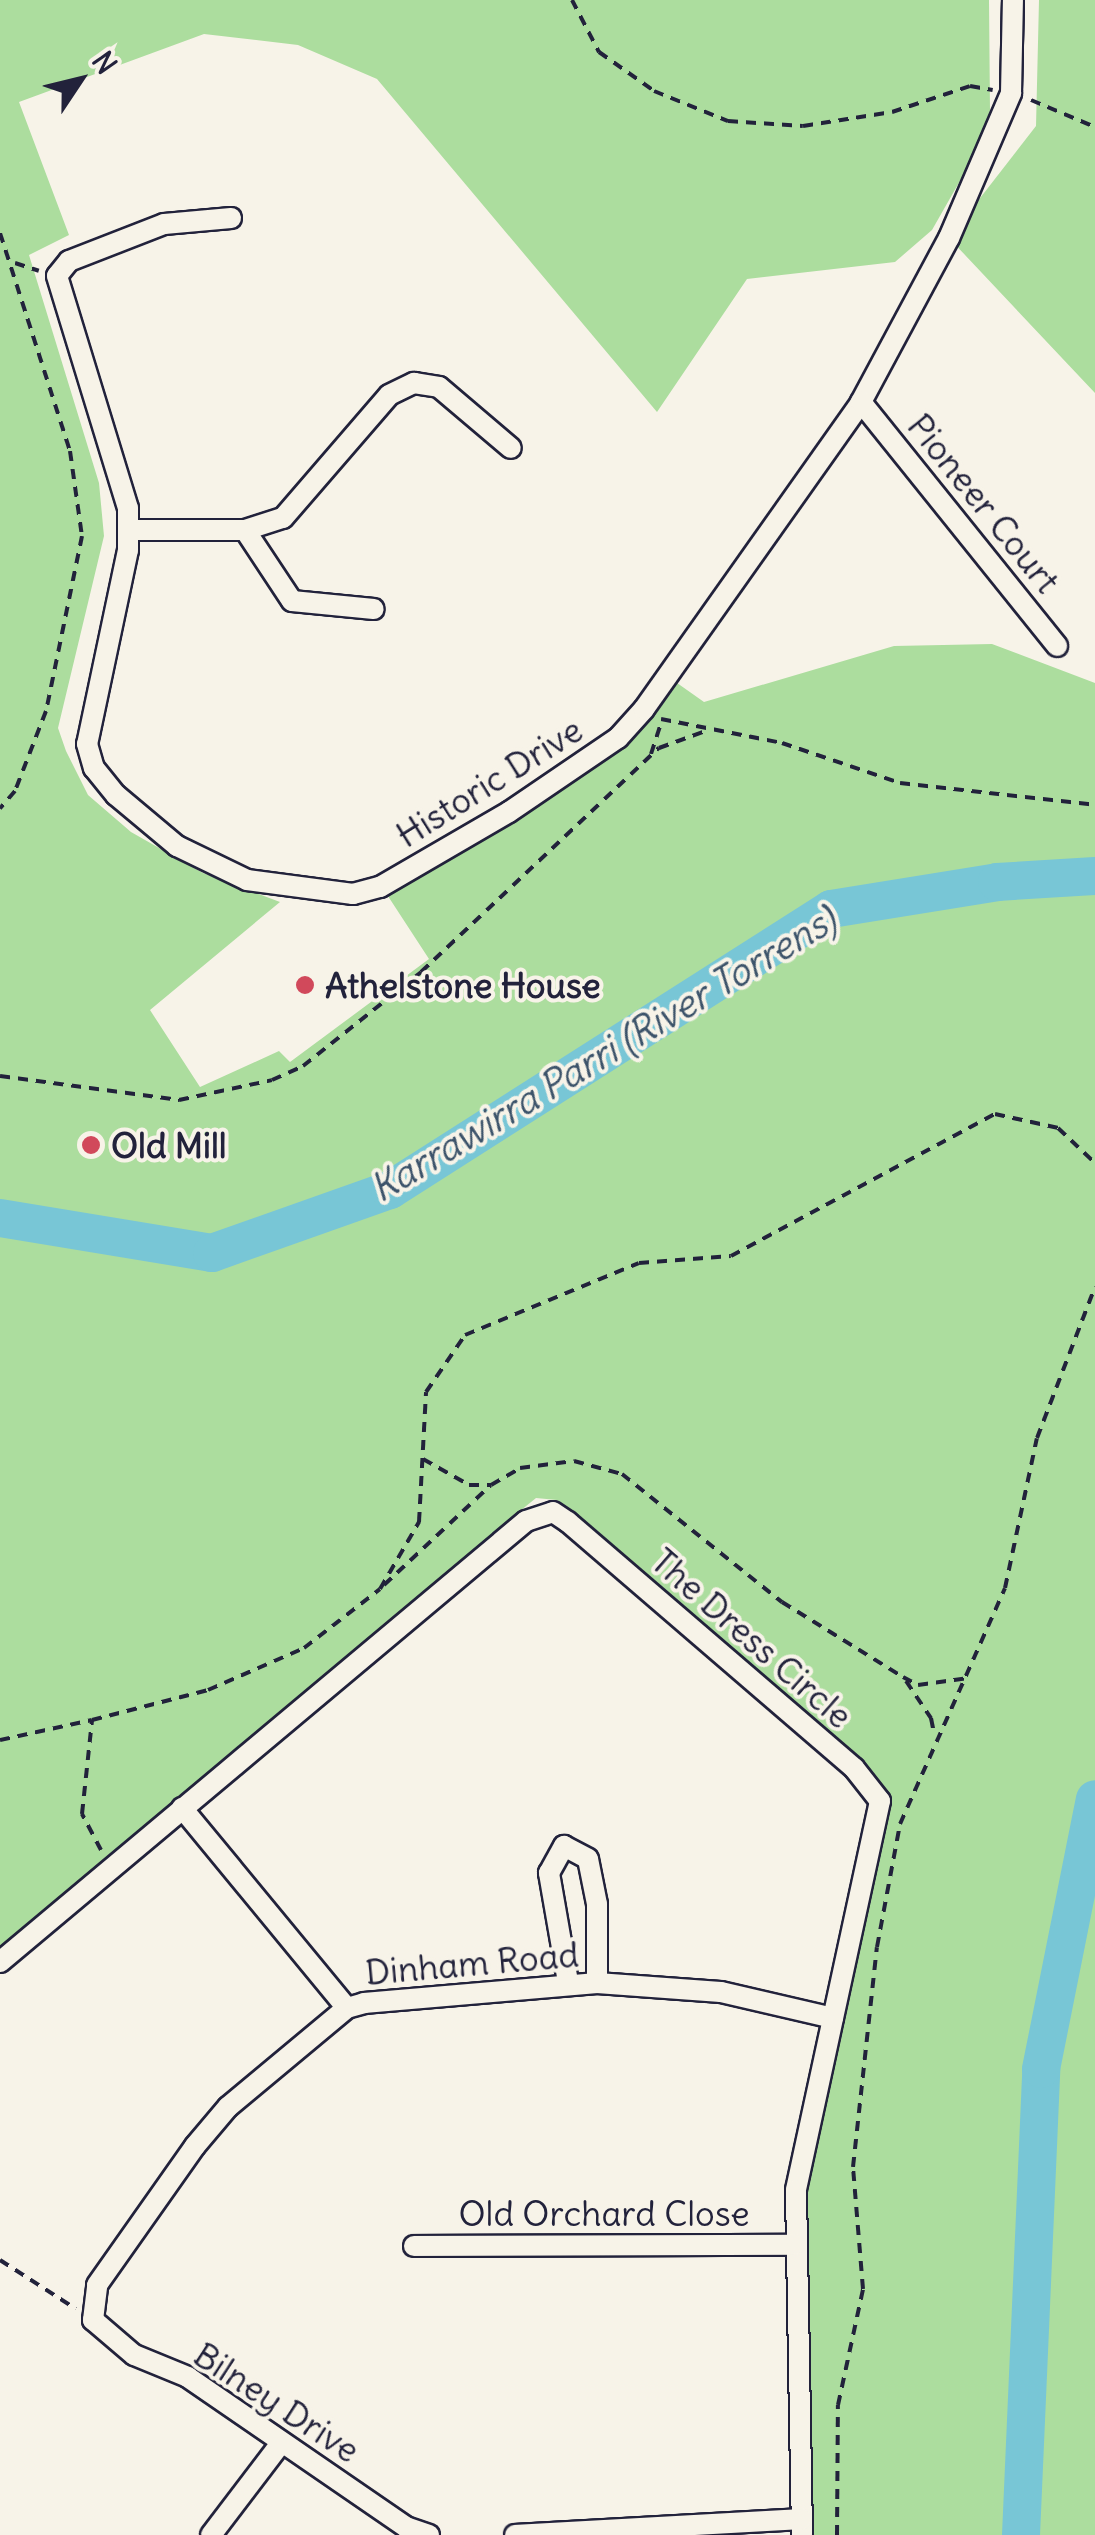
<!DOCTYPE html>
<style>
body{margin:0}
#map{position:relative;width:1095px;height:2535px;overflow:hidden;background:#f7f3e8;font-family:Delius,sans-serif}
div>[style]{position:absolute}
.green>*{inset:0;background:#acdd9e}
.river>*{height:38px;margin:-19px;padding:0 19px;transform-origin:19px;border-radius:19px;background:#78c6d6}
.path>*{height:4px;margin-top:-2px;transform-origin:0;background:repeating-linear-gradient(90deg,#22223b 0 10px,transparent 0 18px)}
.roads{filter:drop-shadow(2px 0 #22223b) drop-shadow(-2px 0 #22223b) drop-shadow(0 2px #22223b) drop-shadow(0 -2px #22223b)}
.minor>*{height:20px;margin:-10px;padding:0 10px;transform-origin:10px;border-radius:10px;background:#f7f3e8}
.dots>*{width:28px;height:28px;translate:-50% -50%;box-sizing:border-box;border:5px solid #f7f3e8;border-radius:50%}
span{translate:-50% -50%;white-space:nowrap;text-align:center;line-height:1.15;-webkit-text-stroke:8px #f7f3e8;paint-order:stroke}
.street-label{font-size:35px;color:#22223b}
.poi-label{font-size:35px;color:#22223b;font-weight:700}
.left{translate:0 -50%;text-align:left}
.water-label{font-size:38px;color:#3c536a;font-style:italic}
.north{position:absolute;left:30px;top:30px;width:100px;height:100px;-webkit-text-stroke:8px #f7f3e8;paint-order:stroke;rotate:55deg;font-size:28px;font-weight:700;line-height:40px;text-align:center;color:#22223b}
.north::after{content:'';display:block;margin:auto;width:35px;height:45px;background:#22223b;clip-path:polygon(50% 0,100% 100%,50% 72%,0 100%)}
</style>
<div id="map">
<div class="green">
<div style="clip-path:polygon(0 0,989px 0,990px 111px,969px 165px,932px 230px,895px 262px,747px 279px,657px 412px,377px 79px,298px 45px,204px 34px,19px 102px,69px 235px,29px 255px,99px 483px,104px 536px,58px 728px,66px 751px,88px 795px,131px 832px,203px 873px,280px 902px,150px 1010px,200px 1087px,279px 1051px,290px 1062px,429px 959px,384px 890px,528px 807px,670px 678px,704px 702px,894px 646px,992px 644px,1095px 683px,1095px 2535px,807px 2535px,801px 2192px,887px 1800px,883px 1786px,557px 1500px,536px 1498px,504px 1524px,0 1950px)"></div>
<div style="clip-path:polygon(1039px 0,1095px 0,1095px 393px,949px 238px,1036px 126px)"></div>
</div>
<div class="river">
<div style="left:0;top:1218px;width:215px;rotate:9.4deg"></div>
<div style="left:212px;top:1253px;width:189px;rotate:-19.5deg"></div>
<div style="left:390px;top:1190px;width:523px;rotate:-32.5deg"></div>
<div style="left:831px;top:909px;width:168px;rotate:-9.2deg"></div>
<div style="left:997px;top:882px;width:98px;rotate:-3.5deg"></div>
<div style="left:1021px;top:2535px;width:466px;rotate:-87.5deg"></div>
<div style="left:1041px;top:2069px;width:275px;rotate:-78.7deg"></div>
</div>
<div class="path">
<div style="left:572px;top:0;width:59px;rotate:62.6deg"></div>
<div style="left:599px;top:52px;width:67px;rotate:35.3deg"></div>
<div style="left:654px;top:91px;width:80px;rotate:22.1deg"></div>
<div style="left:728px;top:121px;width:75px;rotate:3.8deg"></div>
<div style="left:803px;top:126px;width:90px;rotate:-8.9deg"></div>
<div style="left:892px;top:112px;width:82px;rotate:-18.4deg"></div>
<div style="left:970px;top:86px;width:23px;rotate:10deg"></div>
<div style="left:1031px;top:100px;width:69px;rotate:22.9deg"></div>
<div style="left:0;top:233px;width:229px;rotate:72.2deg"></div>
<div style="left:70px;top:451px;width:86px;rotate:82deg"></div>
<div style="left:82px;top:536px;width:179px;rotate:101.6deg"></div>
<div style="left:46px;top:711px;width:86px;rotate:111.2deg"></div>
<div style="left:15px;top:791px;width:23px;rotate:131deg"></div>
<div style="left:15px;top:263px;width:25px;rotate:18deg"></div>
<div style="left:661px;top:719px;width:123px;rotate:11.2deg"></div>
<div style="left:782px;top:743px;width:125px;rotate:18.7deg"></div>
<div style="left:900px;top:783px;width:196px;rotate:6.4deg"></div>
<div style="left:651px;top:754px;width:35px;rotate:-72deg"></div>
<div style="left:0;top:1076px;width:181px;rotate:7.6deg"></div>
<div style="left:179px;top:1100px;width:95px;rotate:-12.1deg"></div>
<div style="left:272px;top:1080px;width:34px;rotate:-24deg"></div>
<div style="left:303px;top:1066px;width:151px;rotate:-38.5deg"></div>
<div style="left:421px;top:972px;width:327px;rotate:-43.3deg"></div>
<div style="left:659px;top:748px;width:47px;rotate:-20deg"></div>
<div style="left:423px;top:1459px;width:53px;rotate:29.5deg"></div>
<div style="left:469px;top:1485px;width:22px"></div>
<div style="left:384px;top:1585px;width:146px;rotate:-43.1deg"></div>
<div style="left:491px;top:1485px;width:34px;rotate:-30deg"></div>
<div style="left:520px;top:1468px;width:54px;rotate:-7.4deg"></div>
<div style="left:574px;top:1461px;width:50px;rotate:15.2deg"></div>
<div style="left:622px;top:1474px;width:205px;rotate:38.7deg"></div>
<div style="left:782px;top:1602px;width:142px;rotate:31.8deg"></div>
<div style="left:903px;top:1677px;width:17px;rotate:28deg"></div>
<div style="left:918px;top:1685px;width:51px;rotate:-7.8deg"></div>
<div style="left:906px;top:1681px;width:45px;rotate:56deg"></div>
<div style="left:931px;top:1718px;width:15px;rotate:79deg"></div>
<div style="left:0;top:1740px;width:94px;rotate:-12.3deg"></div>
<div style="left:101px;top:1850px;width:41px;rotate:-117.8deg"></div>
<div style="left:82px;top:1814px;width:95px;rotate:-83.9deg"></div>
<div style="left:92px;top:1720px;width:120px;rotate:-14.5deg"></div>
<div style="left:208px;top:1690px;width:105px;rotate:-23.6deg"></div>
<div style="left:304px;top:1648px;width:96px;rotate:-37.8deg"></div>
<div style="left:380px;top:1589px;width:78px;rotate:-59.8deg"></div>
<div style="left:419px;top:1522px;width:130px;rotate:-86.9deg"></div>
<div style="left:426px;top:1392px;width:69px;rotate:-55.6deg"></div>
<div style="left:465px;top:1335px;width:188px;rotate:-22.5deg"></div>
<div style="left:639px;top:1263px;width:92px;rotate:-4.4deg"></div>
<div style="left:731px;top:1256px;width:300px;rotate:-28.3deg"></div>
<div style="left:995px;top:1114px;width:65px;rotate:12.5deg"></div>
<div style="left:1058px;top:1128px;width:51px;rotate:43.4deg"></div>
<div style="left:0;top:2260px;width:90px;rotate:32.8deg"></div>
<div style="left:837px;top:2535px;width:130px;rotate:-89.6deg"></div>
<div style="left:838px;top:2405px;width:119px;rotate:-77.8deg"></div>
<div style="left:863px;top:2289px;width:122px;rotate:-94.7deg"></div>
<div style="left:853px;top:2167px;width:221px;rotate:-83.8deg"></div>
<div style="left:877px;top:1947px;width:125px;rotate:-79.4deg"></div>
<div style="left:900px;top:1824px;width:258px;rotate:-66deg"></div>
<div style="left:1005px;top:1588px;width:153px;rotate:-78deg"></div>
<div style="left:1037px;top:1438px;width:162px;rotate:-69deg"></div>
</div>
<div class="roads">
<div class="minor">
<div style="left:231px;top:218px;width:67px;rotate:174.9deg"></div>
<div style="left:164px;top:224px;width:102px;rotate:158.7deg"></div>
<div style="left:69px;top:261px;width:19px;rotate:129deg"></div>
<div style="left:57px;top:276px;width:243px;rotate:73deg"></div>
<div style="left:128px;top:508px;width:42px;rotate:90deg"></div>
<div style="left:128px;top:550px;width:198px;rotate:101.9deg"></div>
<div style="left:87px;top:744px;width:25px;rotate:74deg"></div>
<div style="left:94px;top:768px;width:35px;rotate:51deg"></div>
<div style="left:116px;top:795px;width:80px;rotate:39.9deg"></div>
<div style="left:177px;top:846px;width:78px;rotate:25.9deg"></div>
<div style="left:247px;top:880px;width:107px;rotate:7.5deg"></div>
<div style="left:353px;top:894px;width:28px;rotate:-15deg"></div>
<div style="left:380px;top:887px;width:149px;rotate:-30.2deg"></div>
<div style="left:509px;top:812px;width:132px;rotate:-34.2deg"></div>
<div style="left:618px;top:738px;width:39px;rotate:-48deg"></div>
<div style="left:644px;top:709px;width:376px;rotate:-54.7deg"></div>
<div style="left:861px;top:402px;width:186px;rotate:-61.8deg"></div>
<div style="left:949px;top:238px;width:158px;rotate:-66.8deg"></div>
<div style="left:1011px;top:93px;width:93px;rotate:-88.8deg"></div>
<div style="left:861px;top:402px;width:313px;rotate:51.2deg"></div>
<div style="left:129px;top:530px;width:116px"></div>
<div style="left:245px;top:530px;width:40px;rotate:-18deg"></div>
<div style="left:283px;top:518px;width:162px;rotate:-49.2deg"></div>
<div style="left:389px;top:395px;width:28px;rotate:-26deg"></div>
<div style="left:414px;top:383px;width:25px;rotate:9deg"></div>
<div style="left:439px;top:387px;width:94px;rotate:40.3deg"></div>
<div style="left:245px;top:530px;width:85px;rotate:56.5deg"></div>
<div style="left:292px;top:601px;width:82px;rotate:5.6deg"></div>
<div style="left:182px;top:1808px;width:259px;rotate:50.5deg"></div>
<div style="left:0;top:1962px;width:686px;rotate:-39.98deg"></div>
<div style="left:526px;top:1521px;width:28px;rotate:-18deg"></div>
<div style="left:553px;top:1512px;width:18px;rotate:34deg"></div>
<div style="left:568px;top:1522px;width:377px;rotate:40.7deg"></div>
<div style="left:854px;top:1768px;width:42px;rotate:51.8deg"></div>
<div style="left:880px;top:1801px;width:398px;rotate:102.2deg"></div>
<div style="left:796px;top:2190px;width:345px;rotate:89deg"></div>
<div style="left:568px;top:1982px;width:111px;rotate:-99.9deg"></div>
<div style="left:549px;top:1873px;width:31px;rotate:-61deg"></div>
<div style="left:564px;top:1846px;width:27px;rotate:28deg"></div>
<div style="left:588px;top:1859px;width:46px;rotate:78.7deg"></div>
<div style="left:597px;top:1904px;width:79px;rotate:90deg"></div>
<div style="left:414px;top:2246px;width:380px;rotate:-0.2deg"></div>
<div style="left:211px;top:2535px;width:116px;rotate:-52.7deg"></div>
<div style="left:429px;top:2535px;width:24px;rotate:-161deg"></div>
<div style="left:406px;top:2527px;width:265px;rotate:-145.5deg"></div>
<div style="left:188px;top:2377px;width:58px;rotate:-157.8deg"></div>
<div style="left:134px;top:2355px;width:54px;rotate:-139.5deg"></div>
<div style="left:93px;top:2320px;width:35px;rotate:-83deg"></div>
<div style="left:97px;top:2285px;width:170px;rotate:-54.8deg"></div>
<div style="left:195px;top:2146px;width:51px;rotate:-49.8deg"></div>
<div style="left:228px;top:2107px;width:155px;rotate:-39.8deg"></div>
<div style="left:347px;top:2008px;width:18px;rotate:-16deg"></div>
<div style="left:364px;top:2003px;width:234px;rotate:-4.9deg"></div>
<div style="left:597px;top:1983px;width:124px;rotate:4.2deg"></div>
<div style="left:721px;top:1992px;width:115px;rotate:13.1deg"></div>
<div style="left:515px;top:2535px;width:287px;rotate:-3.2deg"></div>
</div>
</div>
<div class="dots">
<div style="left:305px;top:985px;background:#d1495b"></div>
<div style="left:91px;top:1145px;background:#d1495b"></div>
</div>
<div class="street-label">
<span style="left:984px;top:503px;rotate:51deg">Pioneer Court</span>
<span style="left:489px;top:782px;rotate:-32deg">Historic Drive</span>
<span style="left:752px;top:1638px;rotate:41deg">The Dress Circle</span>
<span style="left:472px;top:1963px;rotate:-5deg">Dinham Road</span>
<span style="left:604px;top:2213px">Old Orchard Close</span>
<span style="left:277px;top:2402px;rotate:33deg">Bilney Drive</span>
</div>
<div class="poi-label">
<span class="left" style="left:325px;top:985px">Athelstone House</span>
<span class="left" style="left:111px;top:1145px">Old Mill</span>
</div>
<div class="water-label">
<span style="left:603px;top:1054px;rotate:-31deg">Karrawirra Parri (River Torrens)</span>
</div>
<div class="north">N</div>
</div>
